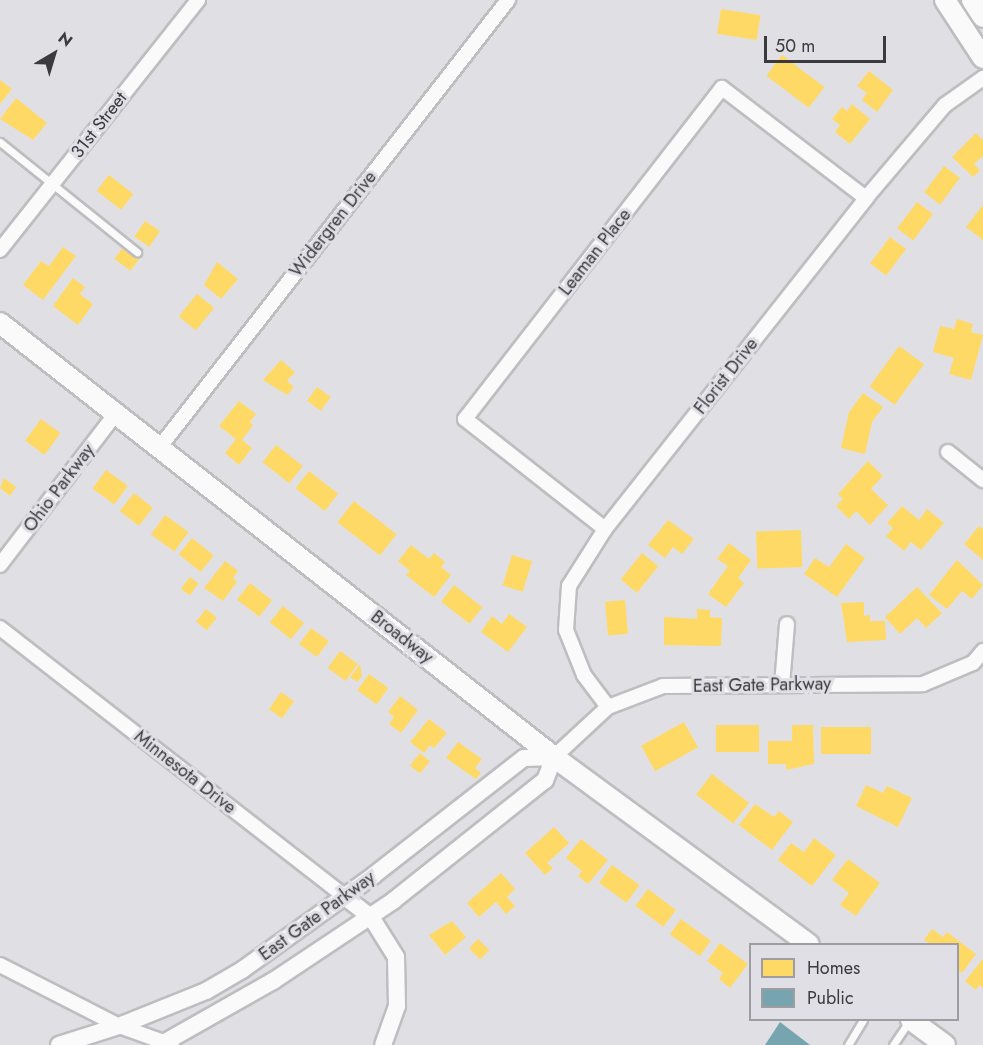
<!DOCTYPE html>
<style>
body{margin:0}
#map{position:relative;width:983px;height:1045px;overflow:hidden;background:#e0e0e4;font-family:Jost,sans-serif}
div>[style]{position:absolute}
.homes>*{inset:0;background:#ffd966;transform-origin:0 0}
.public>*{inset:0;background:#76a5af}
.roads{filter:drop-shadow(2px 0 #bebec0) drop-shadow(-2px 0 #bebec0) drop-shadow(0 2px #bebec0) drop-shadow(0 -2px #bebec0)}
.service>*{height:7px;margin:-3.5px;padding:0 3.5px;transform-origin:3.5px;border-radius:3.5px;background:#fafafb}
.minor>*{height:14px;margin:-7px;padding:0 7px;transform-origin:7px;border-radius:7px;background:#fafafb}
.tertiary>*{height:16px;margin:-8px;padding:0 8px;transform-origin:8px;border-radius:8px;background:#fafafb}
.secondary>*{height:20px;margin:-10px;padding:0 10px;transform-origin:10px;border-radius:10px;background:#fafafb}
span{translate:-50% -50%;white-space:nowrap;text-align:center;line-height:1.15;-webkit-text-stroke:6px #dfdfe5;paint-order:stroke}
.street-label{font-size:18px;color:#3b3b3d}
.legend{position:absolute;left:749px;top:943px;width:210px;height:78px;box-sizing:border-box;background:#dfdfe5;border:2px solid #9d9da2;margin:0;padding:8px 10px;list-style:none;font-size:18px;color:#3b3b3d}
.legend li{display:flex;align-items:center;gap:12px;height:30px}
.legend b{width:30px;border:2px solid #9d9da2}
.north{position:absolute;left:24px;top:24px;width:60px;height:60px;-webkit-text-stroke:4px #dfdfe5;paint-order:stroke;rotate:38deg;font-size:16px;font-weight:700;line-height:24px;text-align:center;color:#3b3b3d}
.north::after{content:'';display:block;margin:auto;width:21px;height:27px;background:#3b3b3d;clip-path:polygon(50% 0,100% 100%,50% 72%,0 100%)}
.scale{position:absolute;left:764px;top:36px;width:122px;height:27px;box-sizing:border-box;border:3px solid #3b3b3d;border-top:0;padding-left:8px;font-size:18px;line-height:21px;white-space:nowrap;color:#3b3b3d;-webkit-text-stroke:4px #dfdfe5;paint-order:stroke}
</style>
<div id="map">
<div class="homes">
<div style="left:721px;top:9px;width:40px;height:25px;rotate:9deg"></div>
<div style="left:782px;top:55px;width:53px;height:26px;rotate:37deg"></div>
<div style="clip-path:polygon(869px 71px,893px 90px,877px 112px,862px 100px,867px 93px,857px 86px)"></div>
<div style="clip-path:polygon(0 80px,12px 89px,0 104px)"></div>
<div style="clip-path:polygon(16px 98px,47px 123px,33px 140px,0 119px)"></div>
<div style="clip-path:polygon(852px 104px,870px 119px,850px 144px,835px 132px,840px 125px,832px 119px,842px 107px,847px 111px)"></div>
<div style="clip-path:polygon(976px 133px,983px 140px,983px 156px,974px 164px,980px 170px,973px 177px,952px 157px)"></div>
<div style="left:944px;top:166px;width:20px;height:33px;rotate:37deg"></div>
<div style="left:109px;top:175px;width:31px;height:20px;rotate:38deg"></div>
<div style="left:917px;top:202px;width:20px;height:33px;rotate:37deg"></div>
<div style="clip-path:polygon(983px 205px,983px 240px,966px 227px)"></div>
<div style="left:145px;top:221px;width:18px;height:19px;rotate:34deg"></div>
<div style="left:890px;top:237px;width:20px;height:33px;rotate:37deg"></div>
<div style="left:124px;top:246px;width:20px;height:16px;rotate:37deg"></div>
<div style="clip-path:polygon(63px 247px,76px 256px,43px 300px,23px 285px,41px 261px,49px 266px)"></div>
<div style="clip-path:polygon(217px 262px,238px 279px,221px 299px,204px 285px)"></div>
<div style="clip-path:polygon(73px 278px,85px 287px,80px 294px,93px 304px,78px 325px,53px 306px)"></div>
<div style="left:197px;top:294px;width:22px;height:29px;rotate:39deg"></div>
<div style="clip-path:polygon(957px 319px,973px 324px,971px 332px,983px 335px,971px 380px,949px 374px,954px 358px,933px 352px,940px 326px,954px 329px)"></div>
<div style="left:899px;top:346px;width:31px;height:50px;rotate:36deg"></div>
<div style="clip-path:polygon(281px 360px,295px 372px,287px 381px,294px 387px,287px 395px,263px 380px)"></div>
<div style="left:317px;top:387px;width:17px;height:17px;rotate:36deg"></div>
<div style="clip-path:polygon(863px 393px,883px 407px,872px 422px,865px 454px,841px 448px,849px 412px)"></div>
<div style="clip-path:polygon(239px 401px,256px 414px,250px 422px,253px 425px,242px 440px,252px 448px,239px 465px,225px 453px,236px 439px,219px 426px)"></div>
<div style="left:41px;top:419px;width:24px;height:27px;rotate:36deg"></div>
<div style="left:276px;top:445px;width:34px;height:22px;rotate:38deg"></div>
<div style="clip-path:polygon(868px 461px,883px 476px,871px 489px,888px 505px,870px 525px,856px 511px,849px 519px,836px 506px,843px 499px,838px 494px)"></div>
<div style="left:106px;top:470px;width:27px;height:23px;rotate:36deg"></div>
<div style="left:309px;top:471px;width:37px;height:22px;rotate:38deg"></div>
<div style="clip-path:polygon(4px 478px,16px 487px,10px 496px,0 488px)"></div>
<div style="left:134px;top:493px;width:24px;height:23px;rotate:38deg"></div>
<div style="left:354px;top:501px;width:54px;height:27px;rotate:38deg"></div>
<div style="clip-path:polygon(902px 506px,919px 520px,927px 509px,944px 523px,921px 550px,911px 542px,904px 551px,886px 536px,893px 528px,887px 523px)"></div>
<div style="left:165px;top:515px;width:29px;height:24px;rotate:36deg"></div>
<div style="clip-path:polygon(668px 520px,694px 539px,682px 554px,673px 547px,665px 558px,648px 545px)"></div>
<div style="clip-path:polygon(979px 526px,983px 529px,983px 560px,964px 544px)"></div>
<div style="left:801px;top:530px;width:37px;height:45px;rotate:88deg"></div>
<div style="left:192px;top:538px;width:28px;height:21px;rotate:39deg"></div>
<div style="clip-path:polygon(729px 543px,751px 560px,738px 578px,744px 583px,726px 607px,708px 594px,728px 566px,717px 559px)"></div>
<div style="clip-path:polygon(846px 544px,865px 558px,837px 597px,804px 574px,815px 558px,829px 567px)"></div>
<div style="clip-path:polygon(411px 545px,429px 559px,434px 553px,445px 562px,441px 567px,451px 575px,434px 597px,406px 575px,410px 571px,398px 561px)"></div>
<div style="left:642px;top:553px;width:21px;height:34px;rotate:39deg"></div>
<div style="left:512px;top:555px;width:21px;height:32px;rotate:17deg"></div>
<div style="clip-path:polygon(957px 560px,983px 585px,972px 599px,962px 591px,947px 609px,929px 595px)"></div>
<div style="clip-path:polygon(225px 561px,238px 571px,233px 578px,237px 582px,223px 601px,204px 588px)"></div>
<div style="left:190px;top:577px;width:11px;height:15px;rotate:38deg"></div>
<div style="left:250px;top:583px;width:28px;height:21px;rotate:38deg"></div>
<div style="left:454px;top:585px;width:36px;height:21px;rotate:38deg"></div>
<div style="clip-path:polygon(917px 587px,942px 613px,926px 628px,917px 618px,900px 634px,885px 617px)"></div>
<div style="left:625px;top:600px;width:34px;height:20px;rotate:85deg"></div>
<div style="clip-path:polygon(864px 602px,864px 616px,870px 615px,870px 621px,885px 621px,886px 640px,847px 642px,841px 603px)"></div>
<div style="left:283px;top:606px;width:27px;height:21px;rotate:39deg"></div>
<div style="left:206px;top:609px;width:14px;height:16px;rotate:39deg"></div>
<div style="clip-path:polygon(697px 609px,710px 610px,710px 617px,722px 618px,721px 646px,664px 645px,664px 617px,697px 619px)"></div>
<div style="clip-path:polygon(509px 614px,527px 627px,508px 652px,481px 632px,492px 616px,502px 624px)"></div>
<div style="left:311px;top:628px;width:22px;height:20px;rotate:36deg"></div>
<div style="left:340px;top:651px;width:22px;height:21px;rotate:36deg"></div>
<div style="clip-path:polygon(360px 664px,362px 676px,357px 682px,350px 677px)"></div>
<div style="left:369px;top:674px;width:24px;height:20px;rotate:36deg"></div>
<div style="left:281px;top:692px;width:16px;height:21px;rotate:35deg"></div>
<div style="clip-path:polygon(400px 696px,418px 710px,401px 733px,389px 724px,394px 717px,388px 712px)"></div>
<div style="clip-path:polygon(429px 719px,447px 733px,434px 748px,430px 745px,424px 753px,410px 742px)"></div>
<div style="left:684px;top:722px;width:29px;height:49px;rotate:61deg"></div>
<div style="left:716px;top:725px;width:43px;height:27px"></div>
<div style="clip-path:polygon(792px 725px,813px 725px,814px 764px,786px 770px,786px 764px,768px 764px,768px 741px,792px 741px)"></div>
<div style="left:821px;top:727px;width:50px;height:27px"></div>
<div style="clip-path:polygon(458px 742px,482px 759px,475px 768px,481px 773px,476px 779px,446px 758px)"></div>
<div style="left:420px;top:753px;width:13px;height:16px;rotate:39deg"></div>
<div style="left:712px;top:774px;width:47px;height:26px;rotate:38deg"></div>
<div style="clip-path:polygon(866px 785px,883px 793px,887px 786px,912px 798px,898px 827px,856px 806px)"></div>
<div style="clip-path:polygon(755px 804px,774px 817px,779px 811px,793px 822px,772px 850px,739px 825px)"></div>
<div style="clip-path:polygon(554px 827px,569px 843px,547px 863px,553px 868px,545px 875px,525px 853px)"></div>
<div style="clip-path:polygon(814px 838px,836px 855px,812px 886px,778px 860px,791px 843px,804px 852px)"></div>
<div style="clip-path:polygon(581px 839px,608px 860px,588px 884px,578px 876px,582px 871px,566px 858px)"></div>
<div style="clip-path:polygon(848px 859px,880px 883px,856px 916px,840px 905px,849px 893px,832px 880px)"></div>
<div style="left:612px;top:865px;width:34px;height:22px;rotate:36deg"></div>
<div style="clip-path:polygon(501px 873px,515px 889px,507px 897px,515px 906px,506px 914px,496px 902px,479px 917px,467px 903px)"></div>
<div style="left:648px;top:889px;width:35px;height:21px;rotate:37deg"></div>
<div style="left:681px;top:919px;width:37px;height:19px;rotate:36deg"></div>
<div style="clip-path:polygon(452px 921px,466px 937px,445px 955px,429px 935px)"></div>
<div style="clip-path:polygon(932px 929px,943px 937px,947px 932px,976px 954px,962px 973px,958px 970px,958px 944px,930px 944px,924px 940px)"></div>
<div style="left:478px;top:939px;width:16px;height:13px;rotate:45deg"></div>
<div style="clip-path:polygon(720px 943px,748px 964px,730px 988px,719px 979px,723px 973px,707px 961px)"></div>
<div style="clip-path:polygon(983px 959px,983px 988px,979px 985px,976px 990px,965px 981px)"></div>
</div>
<div class="public">
<div style="clip-path:polygon(780px 1022px,810px 1045px,765px 1045px)"></div>
</div>
<div class="roads">
<div class="service">
<div style="left:0;top:142px;width:176px;rotate:38.8deg"></div>
<div style="left:848px;top:1045px;width:29px;rotate:-59deg"></div>
<div style="left:893px;top:1045px;width:30px;rotate:-56deg"></div>
</div>
<div class="minor">
<div style="left:0;top:250px;width:319px;rotate:-51.6deg"></div>
<div style="left:159px;top:448px;width:568px;rotate:-52.08deg"></div>
<div style="left:948px;top:452px;width:45px;rotate:38.7deg"></div>
<div style="left:605px;top:529px;width:178px;rotate:-141.8deg"></div>
<div style="left:465px;top:419px;width:419px;rotate:-52.2deg"></div>
<div style="left:722px;top:88px;width:181px;rotate:37.4deg"></div>
<div style="left:0;top:565px;width:193px;rotate:-52.6deg"></div>
<div style="left:0;top:628px;width:437px;rotate:37.9deg"></div>
<div style="left:782px;top:685px;width:61px;rotate:-85.3deg"></div>
<div style="left:608px;top:707px;width:40px;rotate:-127deg"></div>
<div style="left:584px;top:675px;width:48px;rotate:-111.8deg"></div>
<div style="left:566px;top:630px;width:44px;rotate:-86.1deg"></div>
<div style="left:569px;top:586px;width:67px;rotate:-57.7deg"></div>
<div style="left:605px;top:529px;width:422px;rotate:-51.7deg"></div>
<div style="left:866px;top:198px;width:122px;rotate:-49.7deg"></div>
<div style="left:945px;top:105px;width:47px;rotate:-35.4deg"></div>
<div style="left:554px;top:757px;width:74px;rotate:-42.8deg"></div>
<div style="left:608px;top:707px;width:59px;rotate:-20.9deg"></div>
<div style="left:663px;top:686px;width:260px;rotate:-0.4deg"></div>
<div style="left:923px;top:684px;width:54px;rotate:-22.8deg"></div>
<div style="left:973px;top:663px;width:16px;rotate:-50deg"></div>
<div style="left:0;top:965px;width:134px;rotate:27.1deg"></div>
<div style="left:119px;top:1026px;width:56px;rotate:19.7deg"></div>
</div>
<div class="tertiary">
<div style="left:345px;top:897px;width:33px;rotate:38deg"></div>
<div style="left:371px;top:917px;width:47px;rotate:58deg"></div>
<div style="left:396px;top:957px;width:49px;rotate:88.8deg"></div>
<div style="left:397px;top:1006px;width:41px;rotate:109.7deg"></div>
<div style="left:59px;top:1045px;width:63px;rotate:-17.6deg"></div>
<div style="left:119px;top:1026px;width:94px;rotate:-21.9deg"></div>
<div style="left:206px;top:991px;width:42px;rotate:-30.3deg"></div>
<div style="left:242px;top:970px;width:163px;rotate:-35.7deg"></div>
<div style="left:374px;top:875px;width:190px;rotate:-38deg"></div>
<div style="left:524px;top:758px;width:30px;rotate:-2deg"></div>
<div style="left:554px;top:757px;width:25px;rotate:111deg"></div>
<div style="left:545px;top:780px;width:194px;rotate:141.5deg"></div>
<div style="left:393px;top:901px;width:144px;rotate:146.3deg"></div>
<div style="left:273px;top:981px;width:130px;rotate:150.5deg"></div>
</div>
<div class="secondary">
<div style="left:945px;top:0;width:69px;rotate:56.8deg"></div>
<div style="left:972px;top:0;width:20px;rotate:57deg"></div>
<div style="left:0;top:323px;width:704px;rotate:38.07deg"></div>
<div style="left:554px;top:757px;width:316px;rotate:36.3deg"></div>
<div style="left:911px;top:1020px;width:42px;rotate:36.3deg"></div>
</div>
</div>
<div class="street-label">
<span style="left:99px;top:125px;rotate:-52deg">31st Street</span>
<span style="left:333px;top:224px;rotate:-52deg">Widergren Drive</span>
<span style="left:595px;top:252px;rotate:-52deg">Leaman Place</span>
<span style="left:726px;top:376px;rotate:-52deg">Florist Drive</span>
<span style="left:59px;top:488px;rotate:-53deg">Ohio Parkway</span>
<span style="left:402px;top:637px;rotate:38deg">Broadway</span>
<span style="left:762px;top:685px;rotate:-1deg">East Gate Parkway</span>
<span style="left:185px;top:772px;rotate:38deg">Minnesota Drive</span>
<span style="left:317px;top:916px;rotate:-36deg">East Gate Parkway</span>
</div>
<ul class="legend">
<li><b style="height:16px;background:#ffd966"></b>Homes</li>
<li><b style="height:16px;background:#76a5af"></b>Public</li>
</ul>
<div class="north">N</div>
<div class="scale">50 m</div>
</div>
